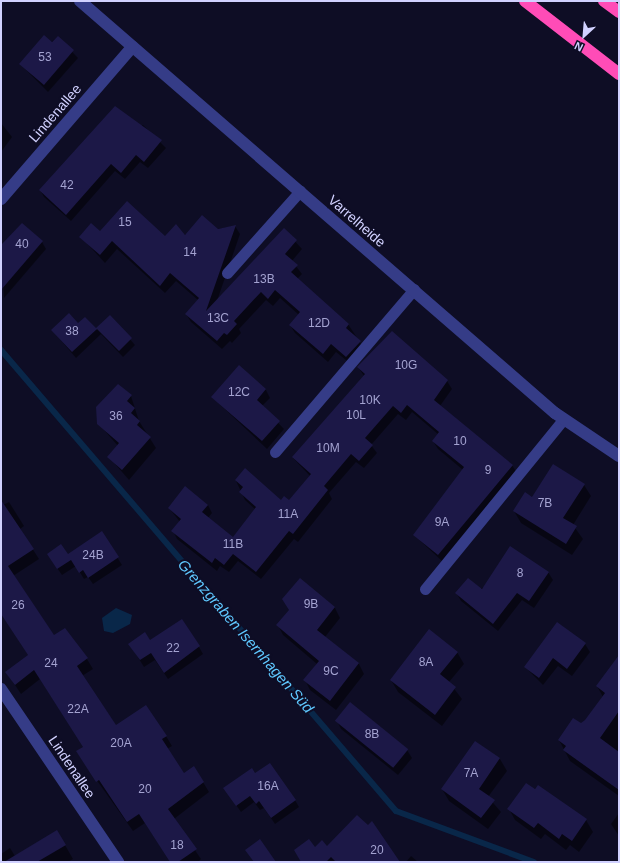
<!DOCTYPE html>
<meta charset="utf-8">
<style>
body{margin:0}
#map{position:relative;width:620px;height:863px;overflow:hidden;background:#0e0d25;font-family:Arial,sans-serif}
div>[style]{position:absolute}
.water>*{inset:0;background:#092749}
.shadow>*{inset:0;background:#0007}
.stream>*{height:6px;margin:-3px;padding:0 3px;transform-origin:3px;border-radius:3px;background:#092749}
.building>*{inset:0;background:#1c1847;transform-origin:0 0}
.lane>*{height:11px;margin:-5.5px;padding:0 5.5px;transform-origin:5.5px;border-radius:5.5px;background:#353c87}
.street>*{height:12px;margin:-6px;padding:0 6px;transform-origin:6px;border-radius:6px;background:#353c87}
.highway>*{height:12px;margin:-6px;padding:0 6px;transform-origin:6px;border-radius:6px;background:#ff4cb7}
span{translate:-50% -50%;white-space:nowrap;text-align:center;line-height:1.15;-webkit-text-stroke:4px #0e0d25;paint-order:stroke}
.number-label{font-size:12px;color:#a4a3d1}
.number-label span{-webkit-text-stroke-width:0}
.street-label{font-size:14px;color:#d1d1ff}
.water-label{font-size:15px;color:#5fc8ff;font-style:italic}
.frame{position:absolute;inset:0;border:2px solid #d1d1ff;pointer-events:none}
.north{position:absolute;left:564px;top:16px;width:40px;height:40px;-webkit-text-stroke:3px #0e0d25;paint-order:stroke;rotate:206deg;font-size:11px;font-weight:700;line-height:16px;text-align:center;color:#d1d1ff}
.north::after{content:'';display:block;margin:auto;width:14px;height:18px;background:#d1d1ff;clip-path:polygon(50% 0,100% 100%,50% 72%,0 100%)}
</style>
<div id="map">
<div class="water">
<div style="clip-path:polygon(116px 608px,132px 615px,130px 624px,113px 633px,104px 631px,102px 618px)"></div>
</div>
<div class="shadow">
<div style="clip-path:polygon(58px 37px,78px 58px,48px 92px,20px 64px)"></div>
<div style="clip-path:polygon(1px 123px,12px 137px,1px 152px)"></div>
<div style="clip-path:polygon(143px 125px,166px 148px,148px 168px,140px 162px,125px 179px,115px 171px,71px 221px,44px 197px,40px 190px)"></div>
<div style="clip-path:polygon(235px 226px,240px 234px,217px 301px,284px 229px,302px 249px,292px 261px,302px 274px,297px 279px,348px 324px,365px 350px,352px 365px,336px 352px,328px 362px,295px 333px,290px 325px,299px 315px,280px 298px,273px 306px,266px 300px,239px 329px,241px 333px,232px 343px,230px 341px,222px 349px,191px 322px,186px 314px,198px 300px,176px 281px,165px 293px,117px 249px,105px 263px,81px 237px,100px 233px,165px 238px)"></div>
<div style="clip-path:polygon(42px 242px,46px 249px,4px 298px,1px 249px)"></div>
<div style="clip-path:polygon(110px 316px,135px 345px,123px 357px,101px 334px,76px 358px,52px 330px,78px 325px,96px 330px)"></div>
<div style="clip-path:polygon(239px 367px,266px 390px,270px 398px,262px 406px,284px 429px,267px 449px,212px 397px)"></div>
<div style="clip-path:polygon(358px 367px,447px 381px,452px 389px,440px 406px,512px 465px,517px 473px,443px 562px,414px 535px,463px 470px,438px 449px,433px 441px,439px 435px,412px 412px,406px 420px,398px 414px,371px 445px,377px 453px,364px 468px,356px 462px,329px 493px,332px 499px,298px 542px,294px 539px,261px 579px,238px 561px,229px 572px,220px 566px,217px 571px,177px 539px,173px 531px,180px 522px,169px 508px,208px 505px,212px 513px,208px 518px,233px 538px,256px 510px,245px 500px,236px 481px,281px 501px,289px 501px,310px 476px,293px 458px,364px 376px)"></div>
<div style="clip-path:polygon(131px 396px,139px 421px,156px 448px,129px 480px,109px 457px,118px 446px,98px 423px)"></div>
<div style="clip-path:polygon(584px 485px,591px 496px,573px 525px,583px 539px,572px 555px,521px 523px,514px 511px,532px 498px)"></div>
<div style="clip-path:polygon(9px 502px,24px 526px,20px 529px,39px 559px,13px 576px,54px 636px,64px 629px,87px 659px,93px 669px,82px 676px,116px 726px,166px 736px,172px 746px,167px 749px,184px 775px,203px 782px,209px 792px,174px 819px,201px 859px,198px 862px,171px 862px,145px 823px,133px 831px,83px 761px,77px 752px,84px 747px,40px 679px,21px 694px,7px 673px,29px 656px,1px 612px,1px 506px)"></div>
<div style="clip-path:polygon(102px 533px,122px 565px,93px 584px,88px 577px,84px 579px,76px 566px,62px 575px,52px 561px,68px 556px)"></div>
<div style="clip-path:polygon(548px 572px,553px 580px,534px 608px,522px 600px,498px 631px,461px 601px,457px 594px)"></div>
<div style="clip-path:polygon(300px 579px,335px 608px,340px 618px,325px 637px,359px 664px,364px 674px,336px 710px,310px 690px,305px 680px,317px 664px,283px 635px,278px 625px,290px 610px)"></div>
<div style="clip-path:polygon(558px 623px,585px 644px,590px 652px,572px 676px,558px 666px,543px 685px,525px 667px)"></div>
<div style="clip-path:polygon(150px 642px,199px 647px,203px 654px,168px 679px,155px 660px,144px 667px,134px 651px)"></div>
<div style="clip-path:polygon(457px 652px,464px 664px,449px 682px,462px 699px,442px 726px,398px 692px,391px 680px)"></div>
<div style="clip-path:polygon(619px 656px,619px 796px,570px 761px,559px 740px,586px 720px,603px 697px,597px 686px)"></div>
<div style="clip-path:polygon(350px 704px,407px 750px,412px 758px,398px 775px,341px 729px,337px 721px)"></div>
<div style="clip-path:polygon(476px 742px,500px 759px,507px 771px,488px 797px,501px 812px,488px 829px,449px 801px,442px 789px)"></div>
<div style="clip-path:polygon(255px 774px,295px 800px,299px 807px,275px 824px,264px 808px,260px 810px,254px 802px,241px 812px,229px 795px)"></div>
<div style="clip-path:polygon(538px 786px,586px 820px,593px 832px,579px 852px,570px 845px,566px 850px,545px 834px,541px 839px,515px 820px,509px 809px)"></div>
<div style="clip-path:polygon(619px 813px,619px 836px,611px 824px)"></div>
<div style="clip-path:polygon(57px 831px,73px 859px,68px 862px,1px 862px,1px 854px,10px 848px,15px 856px)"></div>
<div style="clip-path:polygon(327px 847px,399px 862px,303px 862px,315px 849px)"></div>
<div style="clip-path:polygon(411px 856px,418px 862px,406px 862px)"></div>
</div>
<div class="stream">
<div style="left:1px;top:350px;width:607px;rotate:49.41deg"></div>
<div style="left:396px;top:811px;width:147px;rotate:20.3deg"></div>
</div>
<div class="building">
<div style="clip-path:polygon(44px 35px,52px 42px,58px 36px,74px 50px,44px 85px,19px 64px)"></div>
<div style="clip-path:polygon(115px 106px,162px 140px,144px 162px,136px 155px,121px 173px,111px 164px,66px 215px,39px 190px)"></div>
<div style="clip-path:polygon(127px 201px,165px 236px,176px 224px,185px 235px,202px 215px,218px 229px,236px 225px,206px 311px,284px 228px,297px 240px,285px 254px,298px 265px,291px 272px,349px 324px,346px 328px,361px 341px,346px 357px,331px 344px,323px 354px,289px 325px,300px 312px,275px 290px,268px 299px,261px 292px,234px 321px,237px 324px,227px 335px,224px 333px,217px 341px,185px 314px,199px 298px,170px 273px,160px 286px,112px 241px,100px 255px,79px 237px,91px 223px,100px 231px)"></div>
<div style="clip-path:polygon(22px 223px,43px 241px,1px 290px,1px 245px)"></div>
<div style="clip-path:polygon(69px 313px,78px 323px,85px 317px,96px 328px,110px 315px,132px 338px,119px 351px,97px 329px,72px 352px,51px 330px)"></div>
<div style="clip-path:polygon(392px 331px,448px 380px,434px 400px,513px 465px,438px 555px,413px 535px,464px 467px,432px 441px,439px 432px,407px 405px,401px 413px,393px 406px,365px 438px,373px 445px,359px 461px,351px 454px,324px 486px,328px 490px,293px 534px,289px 531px,256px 572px,233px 554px,224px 565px,215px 558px,212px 563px,171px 531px,181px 519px,168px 508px,185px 486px,208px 505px,202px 512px,233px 537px,256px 507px,239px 492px,243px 487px,235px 480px,245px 468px,281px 500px,284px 496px,289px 500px,311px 474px,292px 457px,365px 374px,357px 367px)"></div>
<div style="clip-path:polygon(239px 365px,266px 389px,257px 400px,280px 421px,262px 441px,211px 397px)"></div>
<div style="clip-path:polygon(118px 384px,132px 395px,127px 401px,135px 408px,131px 413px,140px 421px,137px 425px,151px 437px,122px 470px,107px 457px,119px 443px,97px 424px,96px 407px)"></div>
<div style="clip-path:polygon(553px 464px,585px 484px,563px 518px,577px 526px,566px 544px,513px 511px,525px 492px,532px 497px)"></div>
<div style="clip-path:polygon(1px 500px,34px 549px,8px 566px,54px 635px,65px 628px,88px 658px,77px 666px,116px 725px,146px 705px,167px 736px,162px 739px,184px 773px,194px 766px,204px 782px,168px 809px,197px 849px,178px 862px,170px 862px,139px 814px,127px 822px,99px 780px,96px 782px,76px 751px,83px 747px,34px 670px,15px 685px,5px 672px,28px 655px,1px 614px)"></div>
<div style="clip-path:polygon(102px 531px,119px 557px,88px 578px,83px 570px,79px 573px,71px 560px,57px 569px,47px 554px,61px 544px,68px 554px)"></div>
<div style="clip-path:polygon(510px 546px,549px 572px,529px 601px,517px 593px,493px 624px,455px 593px,468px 578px,482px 589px)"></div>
<div style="clip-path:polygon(300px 578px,335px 607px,317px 630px,359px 663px,330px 701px,303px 680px,319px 661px,276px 625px,289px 610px,282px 599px)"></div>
<div style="clip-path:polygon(182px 619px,200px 646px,164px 673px,151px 653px,140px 660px,128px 644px,145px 632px,150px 640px)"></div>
<div style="clip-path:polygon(557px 622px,586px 643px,567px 669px,553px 658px,539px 678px,524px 667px)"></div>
<div style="clip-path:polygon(429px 629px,458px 652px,440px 674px,456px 687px,435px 715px,390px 680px)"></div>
<div style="clip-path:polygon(619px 655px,619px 711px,600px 738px,619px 752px,619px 790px,563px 750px,566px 746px,558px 740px,573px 718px,581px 723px,585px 720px,605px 693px,596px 686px)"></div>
<div style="left:350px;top:702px;width:75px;height:24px;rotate:39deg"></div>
<div style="clip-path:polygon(475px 741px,500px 758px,479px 789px,495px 800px,481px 818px,441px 789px)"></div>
<div style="clip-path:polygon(270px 763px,296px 800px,271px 818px,259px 801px,256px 804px,250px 796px,236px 806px,223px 788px,252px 768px,255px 773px)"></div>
<div style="clip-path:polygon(526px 783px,535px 789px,538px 785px,587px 819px,572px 841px,562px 834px,559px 839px,538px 823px,534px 828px,507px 809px)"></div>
<div style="clip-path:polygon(357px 815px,368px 825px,372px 821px,400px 862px,336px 862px,331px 857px,326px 862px,301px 862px,294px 850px,309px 839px,315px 847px,322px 840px,327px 846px)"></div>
<div style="clip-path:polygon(57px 830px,66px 845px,37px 862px,4px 862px)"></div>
<div style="clip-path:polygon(260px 839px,276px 862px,254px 862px,245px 850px)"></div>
</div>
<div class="lane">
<div style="left:227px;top:273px;width:110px;rotate:-48.3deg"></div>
<div style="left:275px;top:452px;width:214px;rotate:-49.5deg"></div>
<div style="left:425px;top:589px;width:218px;rotate:-50.8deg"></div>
</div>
<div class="street">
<div style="left:80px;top:1px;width:629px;rotate:40.94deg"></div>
<div style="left:555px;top:413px;width:77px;rotate:33.9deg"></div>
<div style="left:1px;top:199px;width:201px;rotate:-49.2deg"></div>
<div style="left:1px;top:689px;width:209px;rotate:55.9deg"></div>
</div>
<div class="highway">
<div style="left:525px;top:1px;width:119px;rotate:37.8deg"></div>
<div style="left:604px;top:1px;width:19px;rotate:36deg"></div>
</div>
<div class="number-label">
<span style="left:45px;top:58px">53</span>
<span style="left:67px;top:186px">42</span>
<span style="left:125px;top:223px">15</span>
<span style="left:22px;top:245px">40</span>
<span style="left:190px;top:253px">14</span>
<span style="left:264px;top:280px">13B</span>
<span style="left:218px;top:319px">13C</span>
<span style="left:319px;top:324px">12D</span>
<span style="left:72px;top:332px">38</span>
<span style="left:406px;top:366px">10G</span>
<span style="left:239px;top:393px">12C</span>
<span style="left:370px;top:401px">10K</span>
<span style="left:356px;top:416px">10L</span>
<span style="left:116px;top:417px">36</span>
<span style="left:460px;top:442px">10</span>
<span style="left:328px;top:449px">10M</span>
<span style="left:488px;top:471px">9</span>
<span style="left:545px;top:504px">7B</span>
<span style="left:288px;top:515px">11A</span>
<span style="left:442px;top:523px">9A</span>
<span style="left:233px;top:545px">11B</span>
<span style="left:93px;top:556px">24B</span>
<span style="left:520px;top:574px">8</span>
<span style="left:311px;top:605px">9B</span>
<span style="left:18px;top:606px">26</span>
<span style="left:173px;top:649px">22</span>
<span style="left:426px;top:663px">8A</span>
<span style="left:51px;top:664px">24</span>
<span style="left:331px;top:672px">9C</span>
<span style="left:78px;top:710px">22A</span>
<span style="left:372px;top:735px">8B</span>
<span style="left:121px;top:744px">20A</span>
<span style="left:471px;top:774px">7A</span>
<span style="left:268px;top:787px">16A</span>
<span style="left:145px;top:790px">20</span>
<span style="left:177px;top:846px">18</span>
<span style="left:377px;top:851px">20</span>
</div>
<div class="street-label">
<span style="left:55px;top:113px;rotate:-49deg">Lindenallee</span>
<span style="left:357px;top:221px;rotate:41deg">Varrelheide</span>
<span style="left:72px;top:767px;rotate:56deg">Lindenallee</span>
</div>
<div class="water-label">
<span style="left:246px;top:636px;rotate:49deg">Grenzgraben Isernhagen Süd</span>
</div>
<div class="frame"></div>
<div class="north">N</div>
</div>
